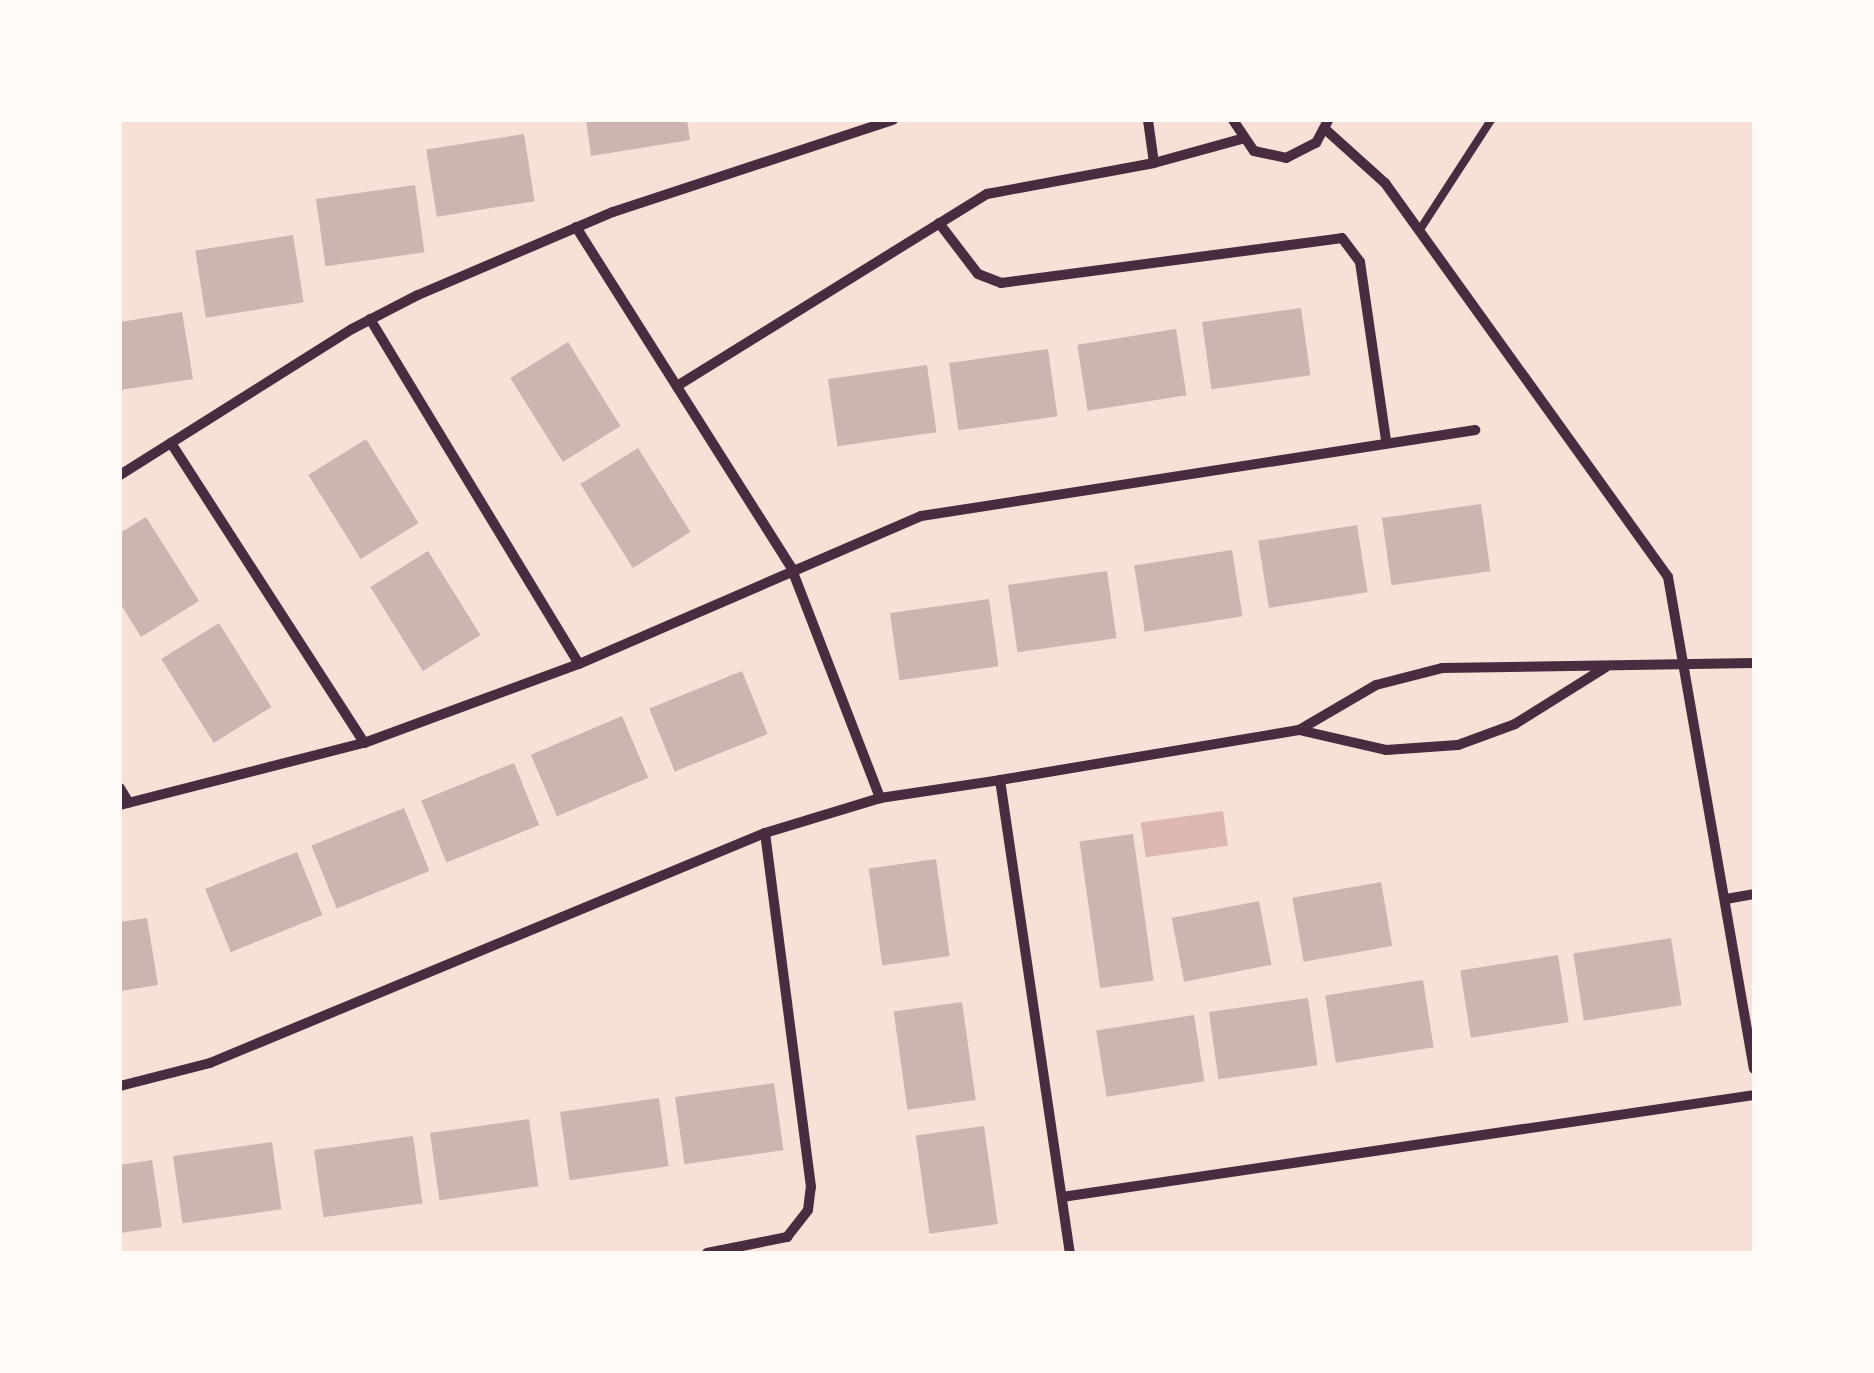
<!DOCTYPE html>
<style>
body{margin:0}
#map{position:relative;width:1874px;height:1373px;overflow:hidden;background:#f7e1d7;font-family:Montserrat,sans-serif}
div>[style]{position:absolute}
.water>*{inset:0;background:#dcb8b0;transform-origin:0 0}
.building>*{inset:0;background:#ccb4b1;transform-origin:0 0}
.service>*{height:8px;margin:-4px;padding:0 4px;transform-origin:4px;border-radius:4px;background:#4a2c40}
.minor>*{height:10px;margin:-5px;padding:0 5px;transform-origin:5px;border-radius:5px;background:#4a2c40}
span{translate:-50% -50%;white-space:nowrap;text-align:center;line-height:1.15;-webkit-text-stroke:8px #fffaf5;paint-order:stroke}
.frame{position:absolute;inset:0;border:122px solid #fffaf5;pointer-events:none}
</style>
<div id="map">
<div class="water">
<div style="left:1223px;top:811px;width:35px;height:83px;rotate:82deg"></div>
</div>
<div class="building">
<div style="clip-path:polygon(586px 120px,687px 120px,690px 140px,591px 156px)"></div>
<div style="left:524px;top:134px;width:68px;height:99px;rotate:81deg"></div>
<div style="left:415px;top:185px;width:68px;height:100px;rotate:82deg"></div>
<div style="left:293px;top:235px;width:68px;height:99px;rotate:81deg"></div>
<div style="left:1301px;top:308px;width:68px;height:100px;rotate:82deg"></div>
<div style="clip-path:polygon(182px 312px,193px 379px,120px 390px,120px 322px)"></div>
<div style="left:1176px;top:329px;width:67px;height:100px;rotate:81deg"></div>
<div style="left:568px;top:342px;width:99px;height:68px;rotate:58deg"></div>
<div style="left:1048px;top:349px;width:68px;height:100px;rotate:82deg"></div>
<div style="left:927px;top:365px;width:68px;height:100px;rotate:82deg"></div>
<div style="left:366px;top:439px;width:99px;height:68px;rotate:58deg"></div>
<div style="left:638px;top:448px;width:99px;height:68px;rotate:58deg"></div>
<div style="left:1481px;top:504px;width:68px;height:100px;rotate:82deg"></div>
<div style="clip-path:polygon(146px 517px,199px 601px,141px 637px,120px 603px,120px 533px)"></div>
<div style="left:1357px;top:525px;width:68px;height:100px;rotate:81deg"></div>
<div style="left:1232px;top:550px;width:67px;height:99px;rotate:81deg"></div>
<div style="left:428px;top:551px;width:99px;height:68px;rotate:58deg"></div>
<div style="left:1107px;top:571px;width:68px;height:100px;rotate:82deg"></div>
<div style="left:989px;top:599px;width:68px;height:100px;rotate:82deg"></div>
<div style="left:219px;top:623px;width:99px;height:68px;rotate:58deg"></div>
<div style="left:742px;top:671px;width:68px;height:100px;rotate:68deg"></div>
<div style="left:622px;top:716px;width:67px;height:99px;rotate:67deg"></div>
<div style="left:514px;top:763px;width:67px;height:100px;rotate:68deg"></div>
<div style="left:404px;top:808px;width:68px;height:100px;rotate:68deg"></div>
<div style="left:1133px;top:834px;width:148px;height:54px;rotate:82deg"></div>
<div style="left:297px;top:852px;width:68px;height:99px;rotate:68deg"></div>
<div style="left:936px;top:859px;width:98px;height:68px;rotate:82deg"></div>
<div style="left:1381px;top:882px;width:65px;height:90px;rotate:80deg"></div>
<div style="left:1259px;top:901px;width:65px;height:89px;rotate:79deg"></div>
<div style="clip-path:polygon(147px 918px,158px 985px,120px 991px,120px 922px)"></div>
<div style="left:1671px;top:938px;width:68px;height:99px;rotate:81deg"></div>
<div style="left:1558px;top:955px;width:68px;height:99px;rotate:81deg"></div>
<div style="left:1423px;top:980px;width:68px;height:99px;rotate:81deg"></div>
<div style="left:1308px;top:998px;width:68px;height:100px;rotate:82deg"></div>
<div style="left:962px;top:1002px;width:99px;height:69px;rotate:82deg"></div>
<div style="left:1194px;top:1015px;width:67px;height:99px;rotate:81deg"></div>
<div style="left:774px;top:1083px;width:68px;height:100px;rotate:82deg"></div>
<div style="left:659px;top:1098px;width:69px;height:100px;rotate:82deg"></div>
<div style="left:529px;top:1119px;width:68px;height:100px;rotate:82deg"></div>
<div style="left:984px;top:1126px;width:99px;height:69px;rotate:82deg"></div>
<div style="left:413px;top:1136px;width:68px;height:100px;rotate:82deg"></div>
<div style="left:272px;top:1142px;width:68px;height:100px;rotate:82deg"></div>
<div style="clip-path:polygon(152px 1160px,162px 1227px,120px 1233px,120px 1165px)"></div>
</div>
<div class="service">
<div style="left:1419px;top:231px;width:132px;rotate:-57deg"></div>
</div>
<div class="minor">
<div style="left:1148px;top:120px;width:43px;rotate:82.1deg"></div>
<div style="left:1233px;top:120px;width:37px;rotate:56deg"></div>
<div style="left:1254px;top:151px;width:33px;rotate:12deg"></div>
<div style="left:1286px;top:158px;width:34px;rotate:-27deg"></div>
<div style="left:1316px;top:143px;width:26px;rotate:-62deg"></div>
<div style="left:1325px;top:129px;width:81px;rotate:42deg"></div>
<div style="left:1385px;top:183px;width:485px;rotate:54.3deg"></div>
<div style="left:1668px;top:577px;width:499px;rotate:80.1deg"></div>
<div style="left:939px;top:223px;width:64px;rotate:52.6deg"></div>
<div style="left:978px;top:274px;width:25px;rotate:21deg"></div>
<div style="left:1001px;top:283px;width:344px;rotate:-7.5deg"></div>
<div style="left:1342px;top:238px;width:30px;rotate:53deg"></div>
<div style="left:1360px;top:262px;width:181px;rotate:81.7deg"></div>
<div style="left:576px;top:227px;width:402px;rotate:57.7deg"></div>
<div style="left:791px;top:567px;width:248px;rotate:68.9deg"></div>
<div style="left:880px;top:798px;width:121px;rotate:-8.5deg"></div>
<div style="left:1000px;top:780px;width:478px;rotate:81.6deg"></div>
<div style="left:370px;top:319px;width:403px;rotate:58.8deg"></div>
<div style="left:677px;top:386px;width:365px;rotate:-31.8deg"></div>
<div style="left:987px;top:194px;width:170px;rotate:-10.5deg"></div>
<div style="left:1154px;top:163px;width:90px;rotate:-15.4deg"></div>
<div style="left:171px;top:443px;width:357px;rotate:57.2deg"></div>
<div style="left:120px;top:475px;width:274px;rotate:-32.2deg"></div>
<div style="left:352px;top:329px;width:74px;rotate:-27.3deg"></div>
<div style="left:418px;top:295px;width:212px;rotate:-23.1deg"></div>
<div style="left:613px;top:212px;width:295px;rotate:-18.2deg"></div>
<div style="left:1299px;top:730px;width:89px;rotate:12.9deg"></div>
<div style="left:1386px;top:750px;width:72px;rotate:-4deg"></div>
<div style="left:1458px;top:745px;width:61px;rotate:-20.2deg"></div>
<div style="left:1515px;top:724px;width:107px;rotate:-32.1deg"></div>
<div style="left:1000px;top:780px;width:303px;rotate:-9.5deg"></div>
<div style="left:1299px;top:730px;width:89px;rotate:-30.3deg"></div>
<div style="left:1376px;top:685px;width:68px;rotate:-14.4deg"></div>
<div style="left:1442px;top:668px;width:312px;rotate:-0.9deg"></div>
<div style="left:120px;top:788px;width:17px;rotate:59deg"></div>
<div style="left:120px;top:805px;width:252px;rotate:-14.3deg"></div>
<div style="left:364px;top:743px;width:229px;rotate:-20.2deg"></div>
<div style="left:579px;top:664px;width:373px;rotate:-23.4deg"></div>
<div style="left:921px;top:516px;width:561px;rotate:-8.82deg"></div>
<div style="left:1726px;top:899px;width:28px;rotate:-10deg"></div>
<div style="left:120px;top:1086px;width:93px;rotate:-14.3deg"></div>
<div style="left:210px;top:1063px;width:601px;rotate:-22.51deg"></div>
<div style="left:765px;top:833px;width:120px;rotate:-16.9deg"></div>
<div style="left:1062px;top:1197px;width:699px;rotate:-8.38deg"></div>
<div style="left:707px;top:1253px;width:82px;rotate:-11.3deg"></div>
<div style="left:787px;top:1237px;width:34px;rotate:-52deg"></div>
<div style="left:808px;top:1210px;width:23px;rotate:-83deg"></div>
<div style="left:811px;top:1187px;width:357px;rotate:-97.4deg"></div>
</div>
<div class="frame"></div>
</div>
